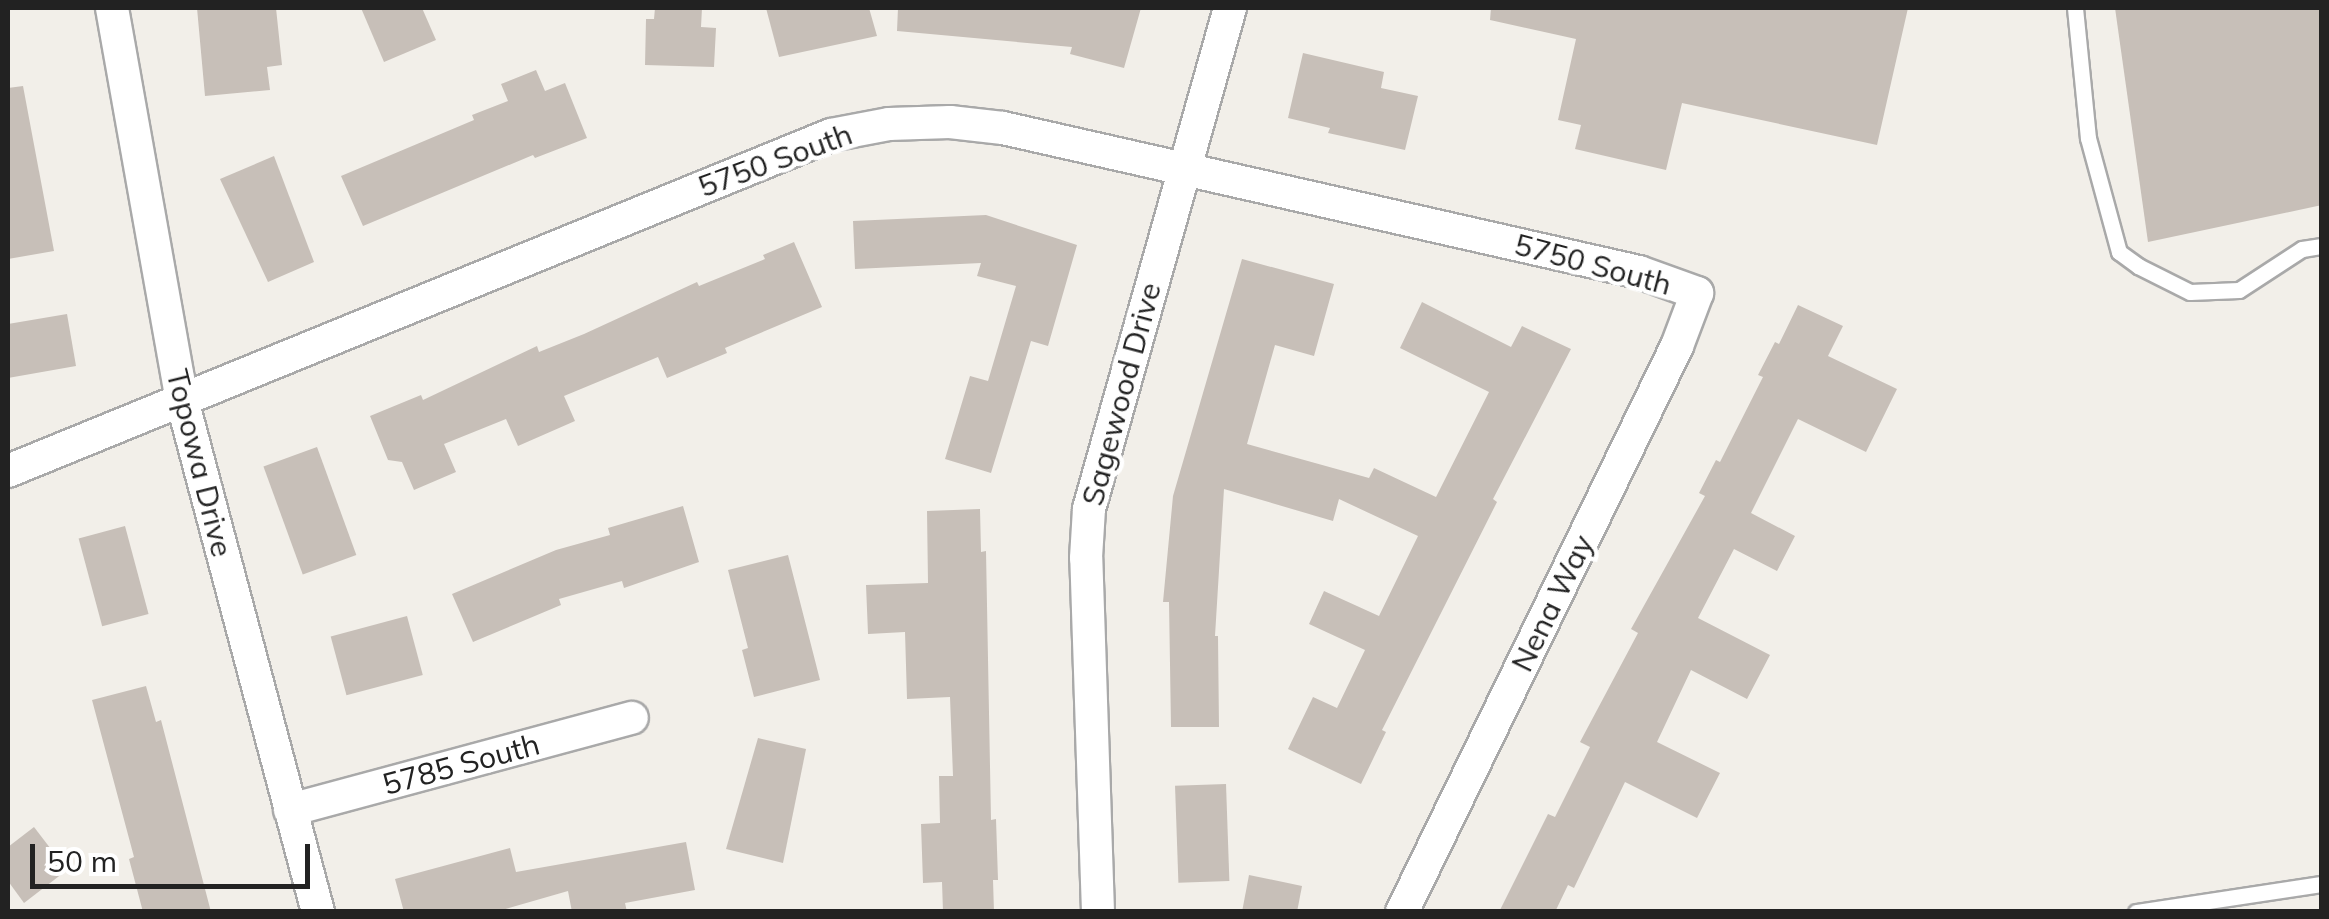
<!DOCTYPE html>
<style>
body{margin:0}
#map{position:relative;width:2329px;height:919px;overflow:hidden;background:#f2efe9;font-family:Mulish,sans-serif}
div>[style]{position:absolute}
.building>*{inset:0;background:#c7bfb8;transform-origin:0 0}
.roads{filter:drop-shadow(2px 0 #a9a9a9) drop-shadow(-2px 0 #a9a9a9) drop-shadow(0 2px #a9a9a9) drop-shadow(0 -2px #a9a9a9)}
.lane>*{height:15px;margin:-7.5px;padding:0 7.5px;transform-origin:7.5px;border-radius:7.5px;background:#fff}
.street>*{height:32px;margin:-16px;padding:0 16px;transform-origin:16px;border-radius:16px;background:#fff}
span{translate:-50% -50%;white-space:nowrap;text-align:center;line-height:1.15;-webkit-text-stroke:9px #fff;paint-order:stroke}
.street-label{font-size:30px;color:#222}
.frame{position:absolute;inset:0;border:10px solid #222;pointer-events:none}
.scale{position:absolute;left:30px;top:844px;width:280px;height:45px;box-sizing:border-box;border:5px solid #222;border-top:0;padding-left:12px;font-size:30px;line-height:35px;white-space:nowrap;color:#222;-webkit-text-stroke:8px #fff;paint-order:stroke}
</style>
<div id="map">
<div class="building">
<div style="clip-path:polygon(197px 8px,276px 8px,282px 65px,267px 67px,270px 90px,205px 96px)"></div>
<div style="clip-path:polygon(361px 8px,422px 8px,436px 40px,384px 62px)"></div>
<div style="clip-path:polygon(655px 8px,702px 8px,701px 27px,716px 28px,714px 67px,645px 65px,646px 19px,654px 19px)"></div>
<div style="clip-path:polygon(766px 8px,869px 8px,877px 36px,779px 57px)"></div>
<div style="clip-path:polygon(898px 8px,1141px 8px,1124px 68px,1070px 54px,1072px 47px,897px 31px)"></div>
<div style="clip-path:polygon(1491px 8px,1908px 8px,1877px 145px,1682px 103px,1666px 170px,1575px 149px,1581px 125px,1558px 120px,1576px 39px,1490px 20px)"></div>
<div style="clip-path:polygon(2115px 8px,2322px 8px,2322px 205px,2148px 242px)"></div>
<div style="clip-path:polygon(1303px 53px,1384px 72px,1381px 88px,1418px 96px,1405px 150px,1328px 133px,1330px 128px,1288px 118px)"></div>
<div style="clip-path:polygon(536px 70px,545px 91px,565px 83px,587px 138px,535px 158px,533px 155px,363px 226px,341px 176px,474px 120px,472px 115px,508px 101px,501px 84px)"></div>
<div style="clip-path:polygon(23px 86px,54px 251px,8px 259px,8px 88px)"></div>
<div style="clip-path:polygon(274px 156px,314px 262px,268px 282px,220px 179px)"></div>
<div style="clip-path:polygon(986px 215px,1077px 245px,1048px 346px,1031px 341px,991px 473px,945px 459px,970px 376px,988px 381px,1016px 286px,977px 276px,981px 263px,855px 269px,853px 221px)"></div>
<div style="clip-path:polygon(794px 242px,822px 307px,725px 348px,727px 353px,667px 378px,658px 357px,564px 396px,575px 421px,518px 446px,506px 419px,444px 444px,456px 472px,414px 490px,402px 462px,388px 460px,370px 416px,421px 395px,423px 400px,537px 346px,539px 352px,584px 334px,697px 282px,699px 286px,765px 259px,763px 255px)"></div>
<div style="clip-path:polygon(1242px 259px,1334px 284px,1314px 356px,1275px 345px,1247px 444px,1369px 478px,1374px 468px,1436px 497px,1489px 392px,1400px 348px,1422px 302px,1511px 347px,1522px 326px,1571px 349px,1493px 499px,1497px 502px,1382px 730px,1386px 732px,1361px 784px,1288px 749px,1313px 697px,1337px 708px,1365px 650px,1309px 624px,1324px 591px,1379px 616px,1418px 536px,1339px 499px,1333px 521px,1224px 489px,1215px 636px,1218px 636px,1219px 727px,1171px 727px,1169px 602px,1163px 602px,1173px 496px)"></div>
<div style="clip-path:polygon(1798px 305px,1843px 326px,1828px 356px,1897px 389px,1866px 452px,1798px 419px,1751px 513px,1795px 536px,1777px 571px,1734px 549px,1698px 618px,1770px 655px,1747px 699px,1691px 670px,1657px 742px,1720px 773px,1697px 818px,1625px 782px,1574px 888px,1568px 885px,1555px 912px,1499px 912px,1548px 814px,1555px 817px,1590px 747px,1580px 742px,1638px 633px,1631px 629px,1705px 496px,1699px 493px,1716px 460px,1720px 462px,1763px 377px,1758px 375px,1775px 342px,1779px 344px)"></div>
<div style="clip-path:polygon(67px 314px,76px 366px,8px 378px,8px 324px)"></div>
<div style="left:317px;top:447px;width:115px;height:57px;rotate:70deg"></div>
<div style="clip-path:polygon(683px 506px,699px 562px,624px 588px,622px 581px,559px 599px,561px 605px,473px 642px,452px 594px,556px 550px,610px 535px,608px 528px)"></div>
<div style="clip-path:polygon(980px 509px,981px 552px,986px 551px,991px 820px,996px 819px,998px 880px,993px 880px,994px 912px,943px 912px,942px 882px,923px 883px,921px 824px,940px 823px,939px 776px,953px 776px,950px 697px,907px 699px,905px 632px,868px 634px,866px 585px,928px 583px,927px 511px)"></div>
<div style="left:125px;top:526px;width:91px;height:48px;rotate:75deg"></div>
<div style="clip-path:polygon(788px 555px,820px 680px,754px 697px,742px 650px,748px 648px,728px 570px)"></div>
<div style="left:407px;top:616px;width:61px;height:79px;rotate:75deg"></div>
<div style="clip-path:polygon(146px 686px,156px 722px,161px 720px,211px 912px,143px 912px,129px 859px,134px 857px,92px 700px)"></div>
<div style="clip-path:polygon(758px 738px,806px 749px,783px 863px,726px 849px)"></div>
<div style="left:1226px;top:784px;width:97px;height:51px;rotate:88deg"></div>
<div style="clip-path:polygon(34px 827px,67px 870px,24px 903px,8px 881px,8px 847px)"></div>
<div style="clip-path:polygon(686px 842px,695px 890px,625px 903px,627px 912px,572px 912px,568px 891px,495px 912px,404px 912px,395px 879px,510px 848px,516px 872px)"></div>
<div style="clip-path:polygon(1249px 875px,1302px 886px,1297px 912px,1242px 912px)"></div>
</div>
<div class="roads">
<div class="lane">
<div style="left:2075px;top:8px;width:131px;rotate:84.3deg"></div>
<div style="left:2088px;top:138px;width:118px;rotate:74.8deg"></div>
<div style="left:2119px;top:252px;width:24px;rotate:36deg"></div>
<div style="left:2138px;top:266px;width:58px;rotate:26.6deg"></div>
<div style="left:2190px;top:292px;width:49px;rotate:-2.3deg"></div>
<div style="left:2239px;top:290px;width:75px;rotate:-33.1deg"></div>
<div style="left:2302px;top:249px;width:20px;rotate:-9deg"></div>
<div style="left:2136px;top:912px;width:188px;rotate:-8.6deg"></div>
</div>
<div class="street">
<div style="left:112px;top:8px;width:398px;rotate:79.9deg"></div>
<div style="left:182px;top:400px;width:530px;rotate:75.12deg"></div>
<div style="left:8px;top:471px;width:889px;rotate:-22.21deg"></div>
<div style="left:831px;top:135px;width:59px;rotate:-10.7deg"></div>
<div style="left:889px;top:124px;width:61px;rotate:-1.9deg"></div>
<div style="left:950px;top:122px;width:53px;rotate:6.5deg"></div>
<div style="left:1003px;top:128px;width:652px;rotate:12.76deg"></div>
<div style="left:1639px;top:272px;width:62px;rotate:19.9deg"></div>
<div style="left:1697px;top:293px;width:57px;rotate:110.7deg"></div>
<div style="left:1677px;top:346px;width:629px;rotate:115.91deg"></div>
<div style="left:290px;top:810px;width:354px;rotate:-15.1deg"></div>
<div style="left:1098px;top:912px;width:354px;rotate:-91.9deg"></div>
<div style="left:1086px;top:558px;width:49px;rotate:-86.5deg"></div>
<div style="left:1089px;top:509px;width:520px;rotate:-74.28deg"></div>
</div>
</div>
<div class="street-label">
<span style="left:775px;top:160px;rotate:-20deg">5750 South</span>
<span style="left:1593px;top:264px;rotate:15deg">5750 South</span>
<span style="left:1121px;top:394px;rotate:-75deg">Sagewood Drive</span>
<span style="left:200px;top:463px;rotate:76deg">Topowa Drive</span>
<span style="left:1552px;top:603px;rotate:-64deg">Nena Way</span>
<span style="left:461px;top:764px;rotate:-15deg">5785 South</span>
</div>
<div class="frame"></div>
<div class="scale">50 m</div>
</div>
